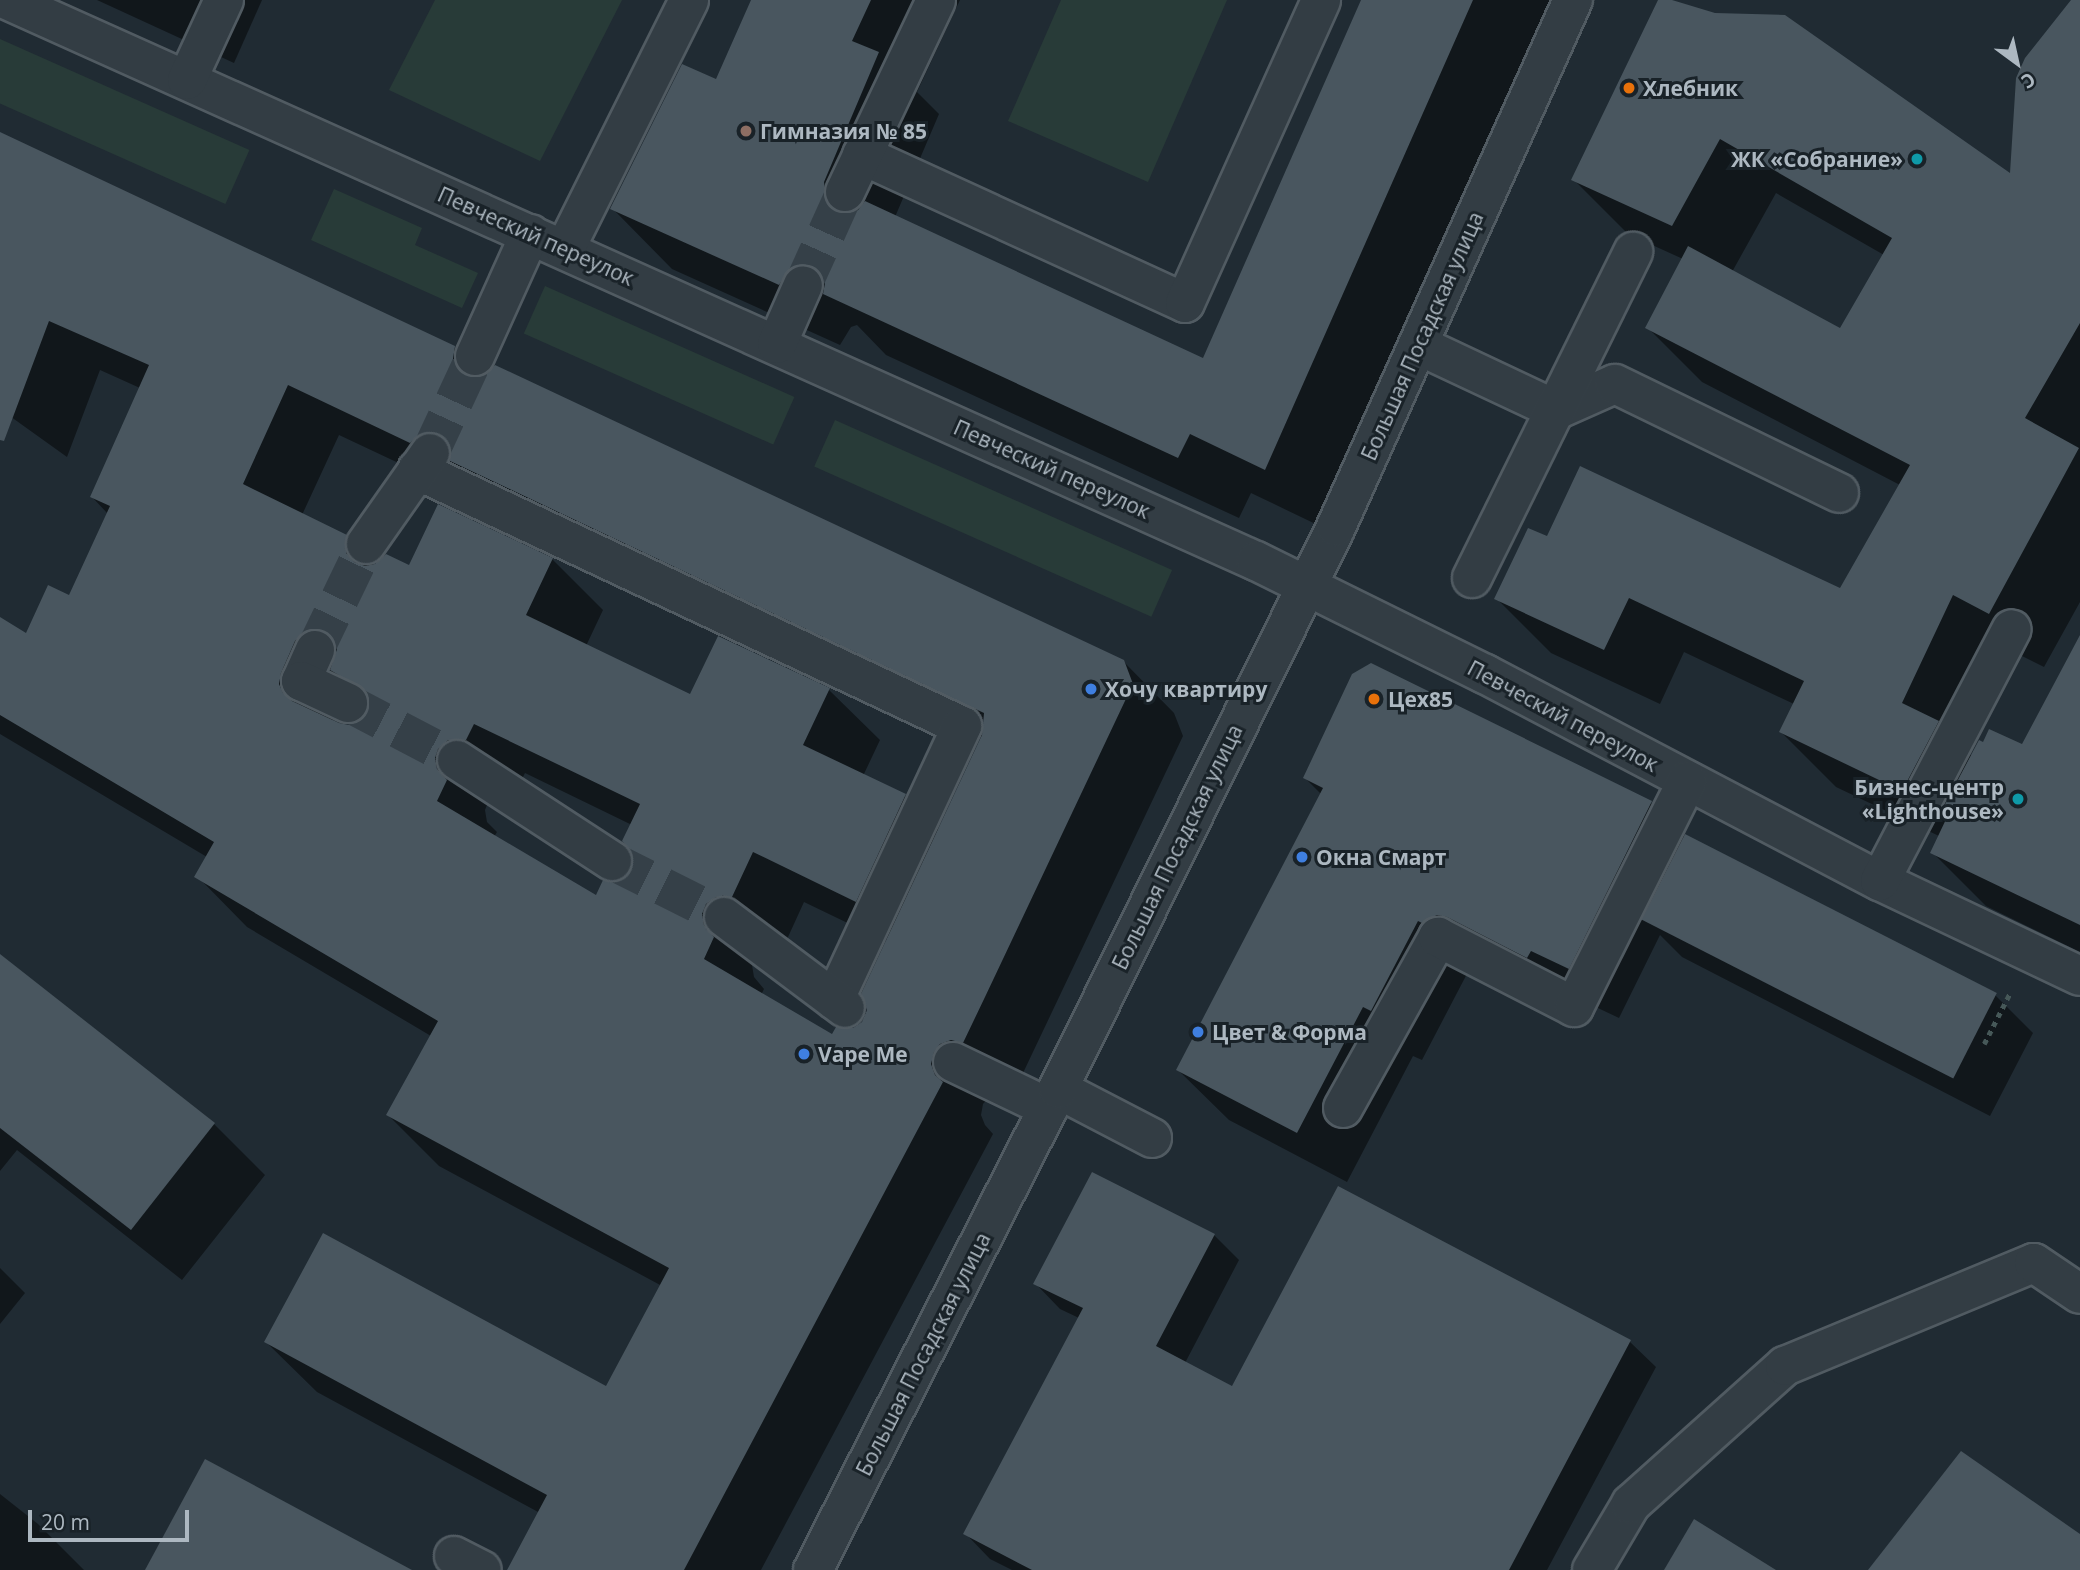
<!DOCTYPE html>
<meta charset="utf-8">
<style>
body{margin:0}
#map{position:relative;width:2080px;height:1570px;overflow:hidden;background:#202b33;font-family:"Open Sans",sans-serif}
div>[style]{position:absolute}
.green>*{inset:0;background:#283b38;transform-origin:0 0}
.shadow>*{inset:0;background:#0007}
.building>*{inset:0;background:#49565f;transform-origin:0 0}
.minor-tunnel>*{height:38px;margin-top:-19px;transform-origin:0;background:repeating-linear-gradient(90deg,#354048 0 38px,transparent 0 57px)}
.path>*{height:4.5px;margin-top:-2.25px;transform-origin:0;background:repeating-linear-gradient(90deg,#465858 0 5px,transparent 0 10px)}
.roads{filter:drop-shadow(2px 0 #515b62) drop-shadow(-2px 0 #515b62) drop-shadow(0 2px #515b62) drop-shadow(0 -2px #515b62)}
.minor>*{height:38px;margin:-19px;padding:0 19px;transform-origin:19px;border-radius:19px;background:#333d44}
.dots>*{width:19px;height:19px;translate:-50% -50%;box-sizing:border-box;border:4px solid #192228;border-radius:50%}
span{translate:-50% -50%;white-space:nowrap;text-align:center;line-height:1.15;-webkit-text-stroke:6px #192228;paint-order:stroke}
.poi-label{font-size:21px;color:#adb8c1;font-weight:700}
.left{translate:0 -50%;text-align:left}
.right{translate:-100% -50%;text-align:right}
.street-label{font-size:21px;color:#adb8c1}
.north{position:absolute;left:1982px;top:28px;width:70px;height:70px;-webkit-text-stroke:5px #192228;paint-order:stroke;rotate:147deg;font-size:19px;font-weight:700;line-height:28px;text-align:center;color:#adb8c1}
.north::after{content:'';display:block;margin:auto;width:24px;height:32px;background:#adb8c1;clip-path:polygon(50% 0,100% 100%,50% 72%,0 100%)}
.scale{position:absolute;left:28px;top:1510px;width:161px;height:32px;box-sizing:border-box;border:4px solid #adb8c1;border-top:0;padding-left:9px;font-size:21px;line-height:24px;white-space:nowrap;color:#adb8c1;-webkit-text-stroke:5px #192228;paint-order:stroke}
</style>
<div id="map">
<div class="green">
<div style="clip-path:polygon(435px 0,622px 0,540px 161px,389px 90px)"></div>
<div style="clip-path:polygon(1061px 0,1227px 0,1148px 182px,1008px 121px)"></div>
<div style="left:0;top:39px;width:273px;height:59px;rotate:24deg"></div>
<div style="clip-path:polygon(334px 189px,422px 228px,415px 245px,478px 273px,462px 308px,311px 240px)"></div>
<div style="left:545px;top:286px;width:273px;height:52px;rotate:24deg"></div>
<div style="left:835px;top:420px;width:369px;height:51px;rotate:24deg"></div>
</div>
<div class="shadow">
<div style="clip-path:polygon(97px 0,262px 0,234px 63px)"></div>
<div style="clip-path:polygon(753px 0,960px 0,917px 92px,939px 114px,895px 217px,1204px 360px,1363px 0,1561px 0,1326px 529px,1251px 493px,1239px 518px,886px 355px,857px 325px,851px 327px,840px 345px,672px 269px,612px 208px,716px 81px)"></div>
<div style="clip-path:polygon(evenodd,1660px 0,1666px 0,2012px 177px,2080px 11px,2080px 602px,2044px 667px,2008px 649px,1962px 746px,1972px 756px,2023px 747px,2080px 649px,2080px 952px,1986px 906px,1932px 852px,1939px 836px,1836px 787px,1781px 732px,1794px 704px,1684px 652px,1660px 704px,1551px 653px,1496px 598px,1548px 539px,1841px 590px,1900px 485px,1702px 382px,1647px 327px,1683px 259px,1628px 234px,1573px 179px,1660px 0,1776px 193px,1884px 255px,1841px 330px,1732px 272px,1776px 193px)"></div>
<div style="clip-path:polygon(evenodd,0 135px,454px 348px,484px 377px,1123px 661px,1174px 713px,1183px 736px,1014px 1092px,992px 1094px,983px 1104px,981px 1115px,985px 1125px,993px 1134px,761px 1570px,509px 1570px,540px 1513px,317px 1392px,266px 1342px,607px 1388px,662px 1286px,439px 1166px,388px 1115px,431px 1036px,247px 927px,197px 876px,207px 857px,0 734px,0 619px,26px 635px,70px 597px,108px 514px,92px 497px,140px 388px,100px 370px,67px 457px,0 409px,0 135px,339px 435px,983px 738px,939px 830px,905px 796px,863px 776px,880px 740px,829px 690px,691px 697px,586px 646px,603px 610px,552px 559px,409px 567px,375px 566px,346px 536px,302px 515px,339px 435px,0 135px,349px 687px,370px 708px,361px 723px,349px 727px,332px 722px,349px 687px,0 135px,525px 773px,632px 825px,636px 862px,632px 873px,596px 897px,494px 837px,497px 832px,487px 822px,485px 810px,489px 800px,516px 791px,525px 773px,0 135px,804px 902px,887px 942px,863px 1023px,853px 1030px,833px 1037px,761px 995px,764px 989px,754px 977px,752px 965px,757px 955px,783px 948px,804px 902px)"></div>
<div style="clip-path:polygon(1371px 665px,1651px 803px,1685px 837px,1995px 995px,2033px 1033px,1990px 1116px,1682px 957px,1660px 935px,1619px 1018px,1581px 1000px,1469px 970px,1422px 1060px,1413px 1056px,1347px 1182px,1229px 1120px,1178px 1070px,1322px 795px,1305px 778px)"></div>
<div style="clip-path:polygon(0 956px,214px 1124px,265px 1175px,182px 1280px,17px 1150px,0 1171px)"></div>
<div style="clip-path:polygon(1339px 1189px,1630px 1342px,1656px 1367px,1547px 1570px,1012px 1570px,990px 1559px,965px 1533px,1079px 1318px,1060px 1309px,1035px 1283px,1214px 1235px,1239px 1260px,1185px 1363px,1233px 1388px)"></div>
<div style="clip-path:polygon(0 1268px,25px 1293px,0 1324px)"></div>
<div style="clip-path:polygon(0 1494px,38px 1524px,84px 1570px,0 1570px)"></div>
</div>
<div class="building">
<div style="clip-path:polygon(751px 0,871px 0,852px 41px,879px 52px,824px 182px,827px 204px,835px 211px,847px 214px,858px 210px,865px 201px,1203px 358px,1361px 0,1473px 0,1265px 470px,1190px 434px,1178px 458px,823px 294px,825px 283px,821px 273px,811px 265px,800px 263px,791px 267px,779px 285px,610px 209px,682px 64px,716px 79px)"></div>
<div style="clip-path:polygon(1658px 0,1672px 0,1715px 13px,1785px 15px,2010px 173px,2016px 78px,2025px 58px,2071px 0,2080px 0,2080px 323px,2025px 418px,2079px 448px,1989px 614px,1953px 595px,1902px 703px,1939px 721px,1902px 791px,1779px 732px,1804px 681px,1629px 598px,1604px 650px,1494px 599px,1528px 528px,1547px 536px,1580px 466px,1840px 588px,1910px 465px,1645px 328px,1688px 246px,1840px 328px,1892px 238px,1720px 139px,1672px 226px,1571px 180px)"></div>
<div style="clip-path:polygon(evenodd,0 132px,455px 346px,453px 359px,458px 369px,465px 376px,478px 378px,488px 373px,495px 365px,1124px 660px,1133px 684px,985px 997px,963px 1043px,951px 1040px,940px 1044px,934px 1052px,931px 1064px,935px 1075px,943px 1082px,684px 1570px,507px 1570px,547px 1495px,264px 1342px,323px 1233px,606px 1386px,669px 1268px,386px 1115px,438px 1021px,194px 877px,214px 842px,0 715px,0 617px,26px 633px,48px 585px,69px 595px,110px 506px,90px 497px,149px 365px,49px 321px,4px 441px,0 440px,0 132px,288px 385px,410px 443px,421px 433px,431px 431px,442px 435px,450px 444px,450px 461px,984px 713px,982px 735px,861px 994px,867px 1010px,862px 1022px,853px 1028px,836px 1027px,832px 1034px,704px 959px,714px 937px,704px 925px,702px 914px,706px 904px,716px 897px,732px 897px,753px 852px,856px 902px,906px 794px,803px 745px,830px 688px,718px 636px,690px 694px,526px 615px,553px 558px,438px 504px,409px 565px,386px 554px,375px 564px,365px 566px,354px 562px,346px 553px,347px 535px,243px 484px,288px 385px,0 132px,314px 628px,325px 630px,333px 638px,337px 649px,330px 670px,366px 691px,370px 700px,368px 712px,360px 721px,349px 725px,339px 723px,292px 701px,283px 693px,279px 684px,281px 673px,295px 641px,303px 632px,314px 628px,0 132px,474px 724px,640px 804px,622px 841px,632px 852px,634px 863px,630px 873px,621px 881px,603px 880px,596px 895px,437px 801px,447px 780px,437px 769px,435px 758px,438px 749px,448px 740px,466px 740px,474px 724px)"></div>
<div style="clip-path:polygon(2080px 635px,2080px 925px,1930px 853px,1949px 813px,1942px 810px,1979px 740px,1983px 742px,1989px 729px,2022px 744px)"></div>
<div style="clip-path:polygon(1371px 663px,1652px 801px,1569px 969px,1531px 951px,1527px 958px,1447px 917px,1437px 915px,1422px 923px,1418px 921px,1371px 1011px,1363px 1007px,1297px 1133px,1176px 1070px,1323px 788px,1303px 778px,1352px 674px)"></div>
<div style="left:1685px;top:834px;width:350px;height:96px;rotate:27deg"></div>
<div style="clip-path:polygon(0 954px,215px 1123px,131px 1230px,0 1128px)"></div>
<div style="clip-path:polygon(1092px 1172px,1215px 1234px,1156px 1346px,1232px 1386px,1338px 1186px,1631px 1340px,1509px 1570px,1032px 1570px,963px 1534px,1083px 1308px,1033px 1284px)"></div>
<div style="clip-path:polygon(1961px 1451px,2080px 1534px,2080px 1570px,1868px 1570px)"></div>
<div style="clip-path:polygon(205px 1459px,412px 1570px,145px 1570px)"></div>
<div style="clip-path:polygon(1694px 1519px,1776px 1570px,1664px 1570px)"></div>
</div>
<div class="minor-tunnel">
<div style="left:803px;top:285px;width:102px;rotate:-65.7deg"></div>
<div style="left:430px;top:453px;width:107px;rotate:-65.1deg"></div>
<div style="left:315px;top:650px;width:118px;rotate:-64.3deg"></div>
<div style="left:348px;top:703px;width:123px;rotate:27.6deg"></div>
<div style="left:612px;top:861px;width:125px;rotate:26.6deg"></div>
</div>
<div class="path">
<div style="left:1984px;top:1044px;width:57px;rotate:-63deg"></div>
</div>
<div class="roads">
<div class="minor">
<div style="left:7px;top:0;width:1369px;rotate:24.19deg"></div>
<div style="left:1256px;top:561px;width:255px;rotate:26.3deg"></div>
<div style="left:1485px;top:674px;width:446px;rotate:27.7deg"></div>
<div style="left:1880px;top:881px;width:221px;rotate:25.4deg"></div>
<div style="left:187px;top:80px;width:88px;rotate:-65.2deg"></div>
<div style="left:862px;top:155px;width:355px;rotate:24.6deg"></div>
<div style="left:1185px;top:303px;width:332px;rotate:-65.8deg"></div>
<div style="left:845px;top:192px;width:212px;rotate:-64.6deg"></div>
<div style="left:565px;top:249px;width:278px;rotate:-63.5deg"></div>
<div style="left:777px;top:344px;width:64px;rotate:-66.2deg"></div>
<div style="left:1418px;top:345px;width:153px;rotate:25.2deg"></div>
<div style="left:1556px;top:410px;width:64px;rotate:-23.8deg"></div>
<div style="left:1615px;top:384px;width:249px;rotate:25.9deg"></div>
<div style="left:475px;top:356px;width:134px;rotate:-65.7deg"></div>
<div style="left:417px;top:470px;width:602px;rotate:25.16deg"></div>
<div style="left:962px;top:726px;width:302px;rotate:115deg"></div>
<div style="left:366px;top:544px;width:111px;rotate:-54.9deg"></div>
<div style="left:1472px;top:578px;width:364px;rotate:-63.7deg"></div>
<div style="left:315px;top:650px;width:34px;rotate:114deg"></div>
<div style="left:301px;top:681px;width:52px;rotate:25.1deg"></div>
<div style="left:457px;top:760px;width:185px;rotate:33.1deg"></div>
<div style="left:1880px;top:881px;width:284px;rotate:-62.4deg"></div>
<div style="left:724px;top:917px;width:151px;rotate:36.9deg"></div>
<div style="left:953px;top:1062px;width:106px;rotate:25.6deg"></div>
<div style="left:1058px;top:1089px;width:106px;rotate:27.5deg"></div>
<div style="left:1343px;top:1108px;width:196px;rotate:-60.9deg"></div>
<div style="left:1438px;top:937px;width:153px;rotate:27.2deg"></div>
<div style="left:1574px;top:1007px;width:253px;rotate:-63.4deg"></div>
<div style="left:454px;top:1556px;width:31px;rotate:27deg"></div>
<div style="left:813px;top:1570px;width:540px;rotate:-63.01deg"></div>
<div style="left:1058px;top:1089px;width:627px;rotate:-63.68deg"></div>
<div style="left:1336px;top:527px;width:578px;rotate:-65.79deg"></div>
<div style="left:1592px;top:1570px;width:77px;rotate:-59.4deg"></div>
<div style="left:1631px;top:1504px;width:207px;rotate:-41.9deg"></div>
<div style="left:1785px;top:1366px;width:269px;rotate:-22.5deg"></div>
<div style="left:2034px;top:1263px;width:55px;rotate:34deg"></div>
</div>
</div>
<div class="dots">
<div style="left:1629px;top:88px;background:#e8710a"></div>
<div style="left:746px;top:131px;background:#8d6e63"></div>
<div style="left:1917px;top:159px;background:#0f9aa8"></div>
<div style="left:1091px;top:689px;background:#3f7fe0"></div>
<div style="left:1374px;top:699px;background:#e8710a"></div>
<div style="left:2018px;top:799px;background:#0f9aa8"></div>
<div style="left:1302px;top:857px;background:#3f7fe0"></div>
<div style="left:1198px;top:1032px;background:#3f7fe0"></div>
<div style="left:804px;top:1054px;background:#3f7fe0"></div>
</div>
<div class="poi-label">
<span class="left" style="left:1643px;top:88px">Хлебник</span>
<span class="left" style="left:760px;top:131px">Гимназия № 85</span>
<span class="right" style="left:1903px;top:159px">ЖК «Собрание»</span>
<span class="left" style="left:1105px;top:689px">Хочу квартиру</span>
<span class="left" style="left:1388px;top:699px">Цех85</span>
<span class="right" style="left:2004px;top:799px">Бизнес-центр<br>«Lighthouse»</span>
<span class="left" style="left:1316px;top:857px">Окна Смарт</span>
<span class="left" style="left:1212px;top:1032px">Цвет &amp; Форма</span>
<span class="left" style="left:818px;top:1054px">Vape Me</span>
</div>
<div class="street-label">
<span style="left:536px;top:236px;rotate:24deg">Певческий переулок</span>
<span style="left:1422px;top:336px;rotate:-66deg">Большая Посадская улица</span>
<span style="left:1052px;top:469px;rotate:24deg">Певческий переулок</span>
<span style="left:1563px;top:716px;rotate:28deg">Певческий переулок</span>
<span style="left:1177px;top:847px;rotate:-64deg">Большая Посадская улица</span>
<span style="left:923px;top:1354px;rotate:-63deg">Большая Посадская улица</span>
</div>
<div class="north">С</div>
<div class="scale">20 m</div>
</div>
